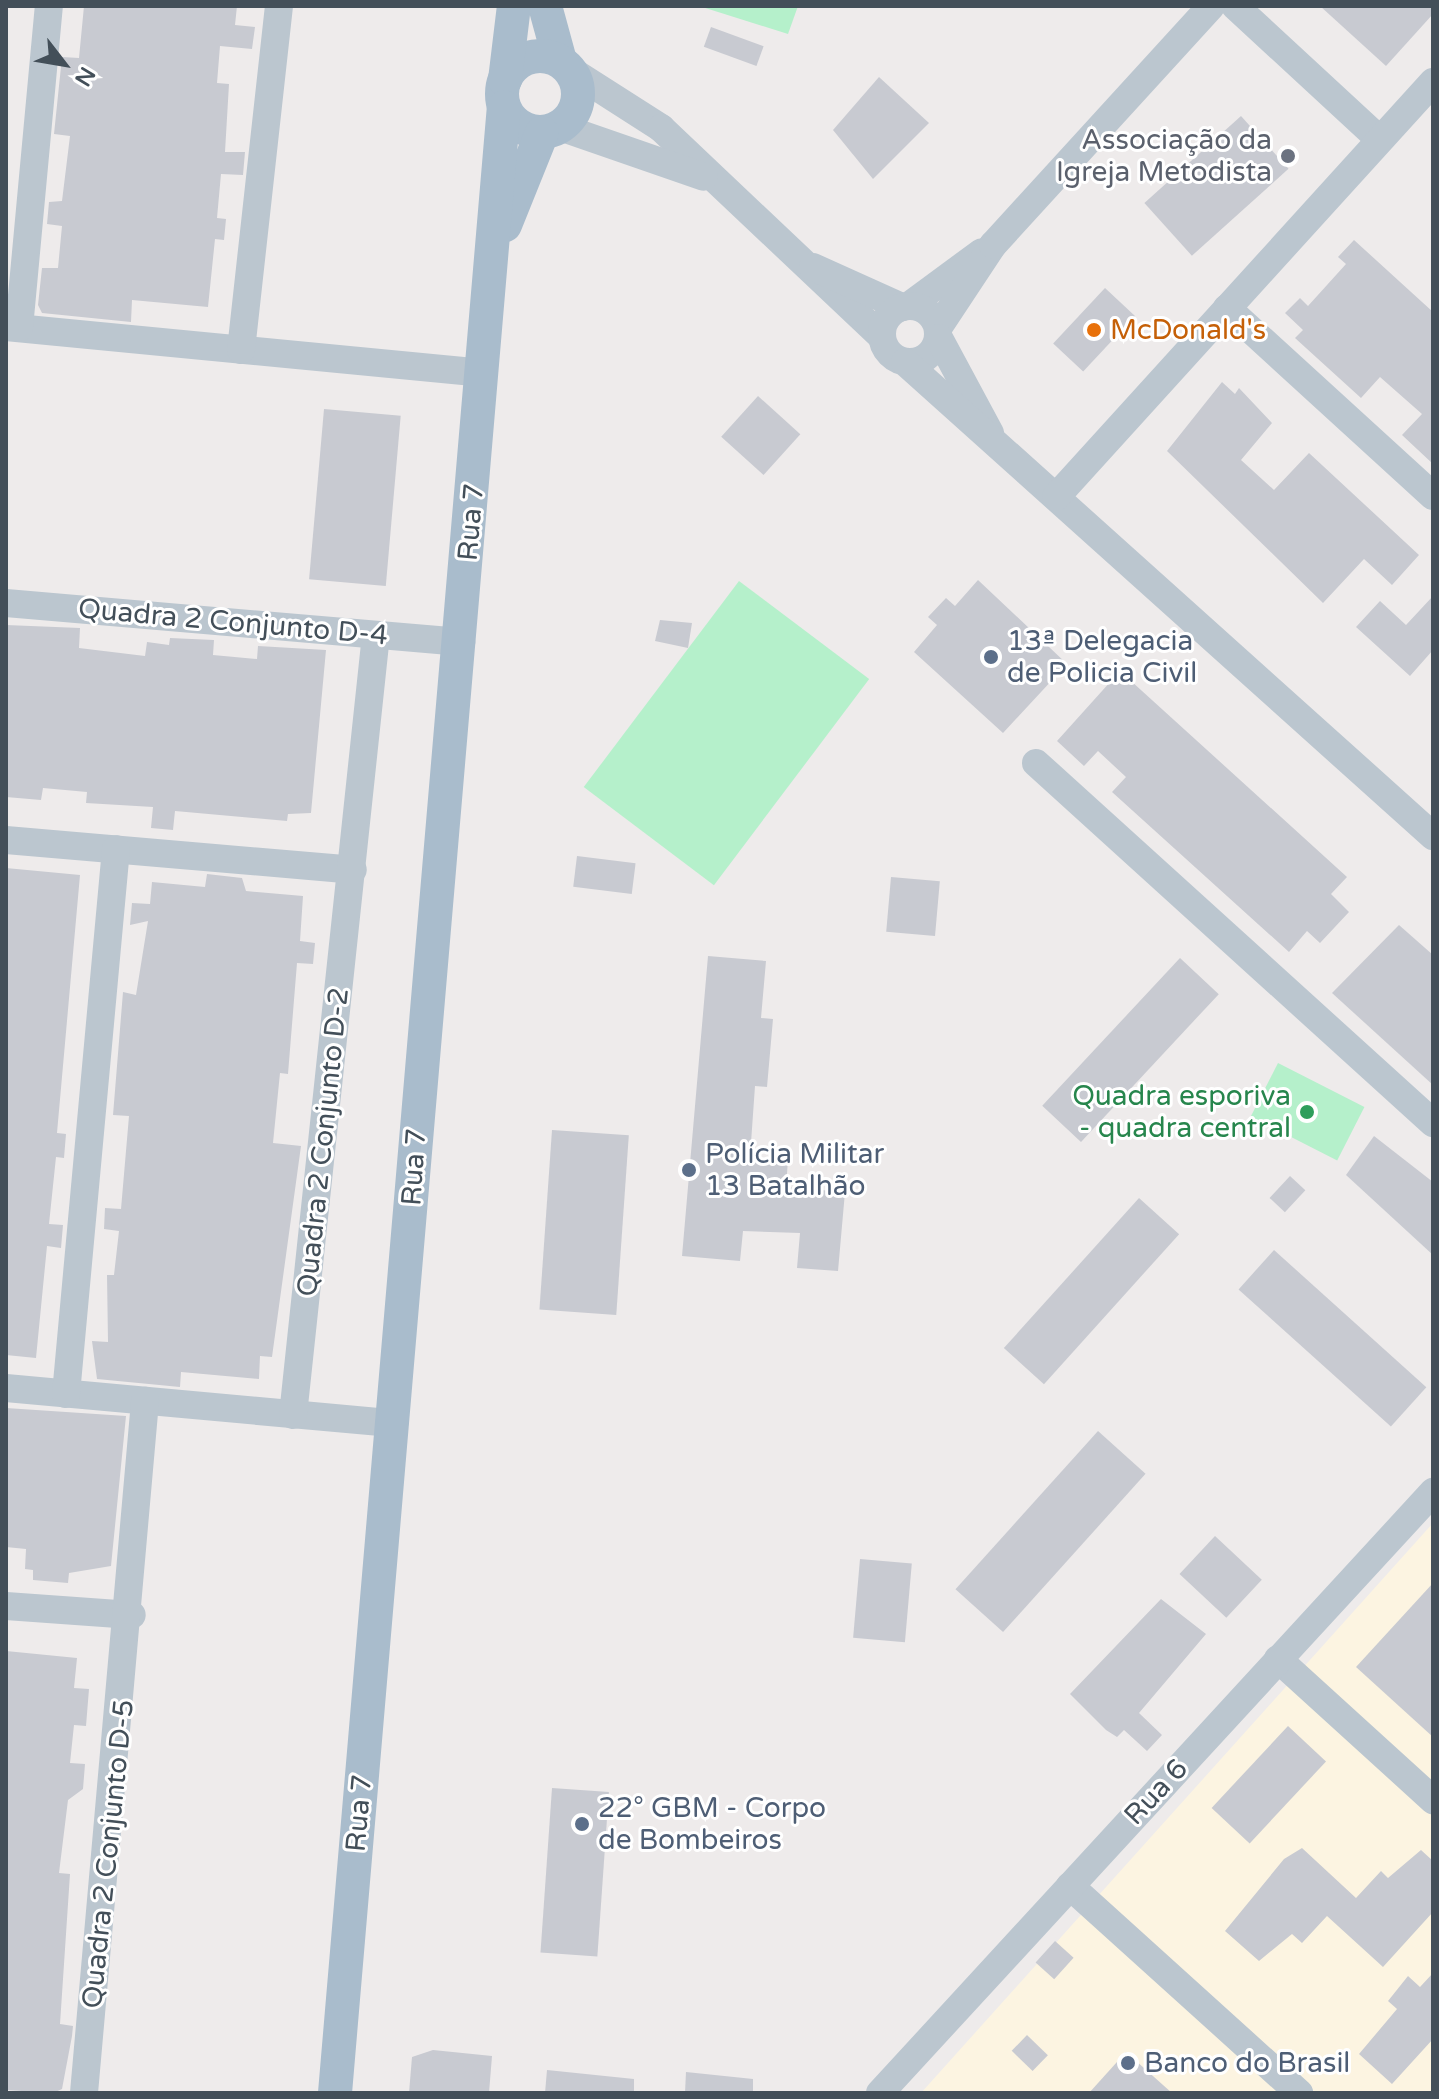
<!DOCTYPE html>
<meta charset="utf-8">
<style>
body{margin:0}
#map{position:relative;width:1439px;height:2099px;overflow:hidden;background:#eeebeb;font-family:"Varela Round",sans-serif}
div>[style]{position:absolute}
.commercial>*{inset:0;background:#fcf4e1}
.green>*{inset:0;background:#b5f0cb;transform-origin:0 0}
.building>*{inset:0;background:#c8cad1;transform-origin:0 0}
.minor>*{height:28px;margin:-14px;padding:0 14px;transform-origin:14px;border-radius:14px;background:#bbc6cf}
.minor>.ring{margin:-14px;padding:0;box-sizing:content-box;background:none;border:28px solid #bbc6cf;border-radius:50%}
.major>*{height:34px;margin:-17px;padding:0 17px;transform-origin:17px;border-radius:17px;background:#a9bccc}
.major>.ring{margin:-17px;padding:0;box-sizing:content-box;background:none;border:34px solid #a9bccc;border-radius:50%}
.dots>*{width:22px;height:22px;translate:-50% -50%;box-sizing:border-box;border:4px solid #fff;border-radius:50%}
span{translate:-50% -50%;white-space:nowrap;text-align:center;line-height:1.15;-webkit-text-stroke:6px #fff;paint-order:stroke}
.worship-label{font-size:28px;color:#5b616d}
.right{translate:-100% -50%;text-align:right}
.food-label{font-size:28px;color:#c56008}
.left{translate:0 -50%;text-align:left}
.street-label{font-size:28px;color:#434f59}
.service-label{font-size:28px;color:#4e5e75}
.leisure-label{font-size:28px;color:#27864d}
.frame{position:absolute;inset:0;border:8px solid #434f59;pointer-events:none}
.north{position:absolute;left:24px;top:24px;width:80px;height:80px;-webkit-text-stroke:6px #fff;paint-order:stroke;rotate:121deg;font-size:22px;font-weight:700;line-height:32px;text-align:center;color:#434f59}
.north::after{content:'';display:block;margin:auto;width:28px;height:36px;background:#434f59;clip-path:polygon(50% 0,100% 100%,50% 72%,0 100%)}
</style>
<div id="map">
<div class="commercial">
<div style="clip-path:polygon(1433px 1523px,1433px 2093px,921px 2093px)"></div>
</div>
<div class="green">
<div style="clip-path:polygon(699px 6px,798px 6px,788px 34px)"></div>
<div style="left:739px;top:581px;width:163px;height:258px;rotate:37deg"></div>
<div style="left:1278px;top:1063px;width:97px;height:60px;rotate:27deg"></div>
</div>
<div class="building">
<div style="clip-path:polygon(84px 6px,237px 6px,235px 25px,255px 27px,252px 49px,220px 46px,217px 83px,229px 84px,225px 152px,245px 152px,243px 175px,221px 174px,217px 218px,226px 219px,224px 240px,215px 239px,208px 307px,132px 300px,131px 322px,42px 313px,38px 305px,42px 268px,58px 268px,62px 226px,47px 224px,49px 202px,62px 201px,70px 136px,54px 134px,62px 57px,79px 58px)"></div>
<div style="clip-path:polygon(1320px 6px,1433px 6px,1433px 14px,1386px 66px)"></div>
<div style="left:711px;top:27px;width:56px;height:21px;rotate:20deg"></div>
<div style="clip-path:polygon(879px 77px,929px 123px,873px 179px,833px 130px)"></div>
<div style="left:1241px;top:116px;width:71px;height:130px;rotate:48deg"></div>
<div style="clip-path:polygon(1354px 240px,1433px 312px,1433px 464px,1402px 435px,1422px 414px,1380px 377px,1361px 398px,1295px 338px,1303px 330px,1285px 313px,1300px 298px,1308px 306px,1346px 264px,1338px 257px)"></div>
<div style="left:1105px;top:288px;width:41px;height:76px;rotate:43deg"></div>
<div style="clip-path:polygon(1222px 382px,1235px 394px,1239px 388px,1272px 423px,1241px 460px,1274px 490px,1309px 453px,1419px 555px,1392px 585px,1364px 559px,1323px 603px,1167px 451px)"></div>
<div style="left:758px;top:396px;width:57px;height:55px;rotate:42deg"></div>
<div style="left:324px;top:409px;width:77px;height:171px;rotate:5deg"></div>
<div style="clip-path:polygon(978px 580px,1067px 664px,1003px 733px,914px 652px,937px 625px,928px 617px,946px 598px,955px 606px)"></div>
<div style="clip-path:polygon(1433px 596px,1433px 650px,1410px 676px,1356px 627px,1380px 601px,1406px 625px)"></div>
<div style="clip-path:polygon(660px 620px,692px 623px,688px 648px,655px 641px)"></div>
<div style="clip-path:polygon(6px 625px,80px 628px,79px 648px,145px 656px,147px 642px,169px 645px,170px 638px,214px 640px,213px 655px,257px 659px,258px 646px,326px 650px,311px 813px,288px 814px,287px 821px,175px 811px,173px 830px,151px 828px,153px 807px,86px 803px,87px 792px,43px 788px,41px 800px,6px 797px)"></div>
<div style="clip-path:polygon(1120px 671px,1347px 877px,1331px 894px,1349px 912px,1320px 943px,1307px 931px,1289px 952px,1112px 792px,1126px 777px,1098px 751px,1084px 766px,1057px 741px)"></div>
<div style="left:577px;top:856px;width:59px;height:31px;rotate:7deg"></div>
<div style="clip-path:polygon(6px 868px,80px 875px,57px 1133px,66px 1134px,64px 1158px,56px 1157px,49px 1224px,63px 1225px,61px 1248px,47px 1246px,36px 1358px,6px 1355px)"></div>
<div style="clip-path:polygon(207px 874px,242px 878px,246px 891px,303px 896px,300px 941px,315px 943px,313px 964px,297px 963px,288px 1074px,280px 1073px,273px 1143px,301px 1146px,272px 1357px,260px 1356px,259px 1379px,181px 1372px,180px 1387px,97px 1379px,92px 1341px,108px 1342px,107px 1275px,114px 1275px,119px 1231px,104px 1229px,105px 1208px,121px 1209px,129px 1116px,113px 1115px,123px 992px,136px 995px,148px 921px,130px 925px,132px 903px,150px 904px,152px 882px,205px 887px)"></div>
<div style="left:891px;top:877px;width:49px;height:55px;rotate:5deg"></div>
<div style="clip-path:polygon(1399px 925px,1433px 955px,1433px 1085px,1332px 993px)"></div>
<div style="clip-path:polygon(708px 956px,766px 961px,761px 1018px,773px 1019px,767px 1087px,755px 1086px,750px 1157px,788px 1160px,786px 1187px,845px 1192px,838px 1271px,797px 1268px,800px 1233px,743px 1231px,740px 1261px,682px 1256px)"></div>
<div style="left:1180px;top:958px;width:53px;height:202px;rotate:43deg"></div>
<div style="left:552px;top:1130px;width:77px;height:180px;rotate:4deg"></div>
<div style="clip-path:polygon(1374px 1136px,1433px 1182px,1433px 1255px,1346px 1175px)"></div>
<div style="left:1290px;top:1176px;width:21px;height:30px;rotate:43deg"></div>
<div style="left:1139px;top:1198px;width:54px;height:202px;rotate:42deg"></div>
<div style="left:1274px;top:1250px;width:205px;height:53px;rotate:42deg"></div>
<div style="clip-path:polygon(6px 1408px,126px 1416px,111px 1566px,69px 1573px,68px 1583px,33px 1580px,33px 1570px,25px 1569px,26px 1549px,6px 1547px)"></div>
<div style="left:1098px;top:1431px;width:64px;height:213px;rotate:42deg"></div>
<div style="left:1215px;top:1536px;width:64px;height:52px;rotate:43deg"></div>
<div style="left:860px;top:1559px;width:52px;height:79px;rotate:5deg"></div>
<div style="clip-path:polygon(1433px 1583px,1433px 1737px,1356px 1667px)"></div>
<div style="clip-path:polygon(1161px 1599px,1206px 1634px,1139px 1713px,1162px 1735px,1147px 1751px,1124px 1730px,1117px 1737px,1106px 1730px,1070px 1694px)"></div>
<div style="clip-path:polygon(6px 1651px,77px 1658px,74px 1688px,89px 1689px,86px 1726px,74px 1725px,70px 1763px,85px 1764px,83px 1789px,68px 1800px,59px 1873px,70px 1874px,60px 2024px,73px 2026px,72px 2036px,62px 2089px,53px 2093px,6px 2090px)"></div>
<div style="left:1288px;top:1726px;width:52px;height:112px;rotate:43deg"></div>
<div style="left:552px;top:1788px;width:57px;height:165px;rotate:4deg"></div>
<div style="clip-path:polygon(1302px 1848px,1356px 1898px,1381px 1871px,1388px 1878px,1421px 1850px,1433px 1861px,1433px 1912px,1383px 1967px,1327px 1916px,1302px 1943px,1292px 1934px,1259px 1961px,1225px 1931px,1284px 1859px)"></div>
<div style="left:1055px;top:1941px;width:25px;height:29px;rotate:42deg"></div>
<div style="clip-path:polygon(1433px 1973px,1433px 2039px,1392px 2084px,1359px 2054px,1397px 2009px,1388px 2001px,1408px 1976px,1420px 1987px)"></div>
<div style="left:1027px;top:2035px;width:29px;height:22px;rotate:44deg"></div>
<div style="clip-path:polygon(433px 2050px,492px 2056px,489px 2093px,409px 2093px,412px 2057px)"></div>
<div style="clip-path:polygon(1126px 2052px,1172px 2093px,1089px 2093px)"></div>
<div style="clip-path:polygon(547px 2070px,634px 2079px,634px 2093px,545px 2093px)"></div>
<div style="clip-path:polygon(686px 2072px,753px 2079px,753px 2093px,685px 2093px)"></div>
</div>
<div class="minor">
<div style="left:1235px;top:6px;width:196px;rotate:42.7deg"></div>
<div style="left:572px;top:71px;width:106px;rotate:32.6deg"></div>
<div style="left:661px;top:128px;width:304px;rotate:43.4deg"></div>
<div style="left:560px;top:127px;width:152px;rotate:19.1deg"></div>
<div style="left:813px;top:267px;width:98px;rotate:24.2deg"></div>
<div style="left:910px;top:305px;width:89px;rotate:-36.4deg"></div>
<div class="ring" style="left:882px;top:306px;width:28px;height:28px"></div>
<div style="left:1227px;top:308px;width:279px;rotate:42.4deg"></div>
<div style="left:6px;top:327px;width:480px;rotate:5.5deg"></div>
<div style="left:19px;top:328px;width:323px;rotate:-84.7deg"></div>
<div style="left:938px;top:328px;width:100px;rotate:-56.5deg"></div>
<div style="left:993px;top:245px;width:323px;rotate:-47.6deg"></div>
<div style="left:939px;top:338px;width:108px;rotate:61.8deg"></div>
<div style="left:241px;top:350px;width:346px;rotate:-83.7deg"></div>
<div style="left:905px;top:362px;width:710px;rotate:41.92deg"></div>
<div style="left:1056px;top:497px;width:561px;rotate:-47.75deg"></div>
<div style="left:6px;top:603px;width:457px;rotate:4.9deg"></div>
<div style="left:1036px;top:763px;width:536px;rotate:42.2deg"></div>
<div style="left:6px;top:840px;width:348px;rotate:4.9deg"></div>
<div style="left:6px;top:1388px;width:390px;rotate:5.2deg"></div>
<div style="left:66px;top:1394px;width:547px;rotate:-84.76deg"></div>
<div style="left:293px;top:1415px;width:784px;rotate:-83.93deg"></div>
<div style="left:6px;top:1606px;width:126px;rotate:4.1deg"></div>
<div style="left:1278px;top:1659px;width:210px;rotate:42.3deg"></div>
<div style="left:1070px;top:1886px;width:309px;rotate:42.1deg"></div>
<div style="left:84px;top:2093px;width:695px;rotate:-84.96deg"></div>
<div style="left:880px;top:2093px;width:817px;rotate:-47.38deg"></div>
</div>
<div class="major">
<div style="left:545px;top:6px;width:57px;rotate:74.7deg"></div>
<div class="ring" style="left:502px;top:56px;width:42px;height:42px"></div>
<div style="left:505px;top:80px;width:75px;rotate:-83.1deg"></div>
<div style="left:505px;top:225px;width:99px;rotate:-68.1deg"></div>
<div style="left:335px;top:2093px;width:1993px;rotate:-85.14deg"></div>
</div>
<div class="dots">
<div style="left:1288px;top:156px;background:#6b7280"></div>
<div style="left:1094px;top:330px;background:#e8710a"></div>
<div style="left:991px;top:657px;background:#5c6f8a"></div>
<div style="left:1307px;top:1112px;background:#2e9e5b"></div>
<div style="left:689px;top:1170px;background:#5c6f8a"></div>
<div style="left:582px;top:1824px;background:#5c6f8a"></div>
<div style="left:1128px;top:2063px;background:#5c6f8a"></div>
</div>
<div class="worship-label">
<span class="right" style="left:1272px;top:156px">Associação da<br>Igreja Metodista</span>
</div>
<div class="food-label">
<span class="left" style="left:1110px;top:330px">McDonald's</span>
</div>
<div class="street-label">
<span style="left:471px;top:522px;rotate:-85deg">Rua 7</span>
<span style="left:233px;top:622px;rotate:5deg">Quadra 2 Conjunto D-4</span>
<span style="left:323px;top:1142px;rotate:-84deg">Quadra 2 Conjunto D-2</span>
<span style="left:414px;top:1167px;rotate:-86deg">Rua 7</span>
<span style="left:1156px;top:1792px;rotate:-47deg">Rua 6</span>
<span style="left:359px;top:1813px;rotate:-85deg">Rua 7</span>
<span style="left:108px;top:1854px;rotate:-84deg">Quadra 2 Conjunto D-5</span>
</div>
<div class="service-label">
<span class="left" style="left:1007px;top:657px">13ª Delegacia<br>de Policia Civil</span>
<span class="left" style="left:705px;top:1170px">Polícia Militar<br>13 Batalhão</span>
<span class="left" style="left:598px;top:1824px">22° GBM - Corpo<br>de Bombeiros</span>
<span class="left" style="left:1144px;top:2063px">Banco do Brasil</span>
</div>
<div class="leisure-label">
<span class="right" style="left:1291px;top:1112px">Quadra esporiva<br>- quadra central</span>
</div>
<div class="frame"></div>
<div class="north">N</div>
</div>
